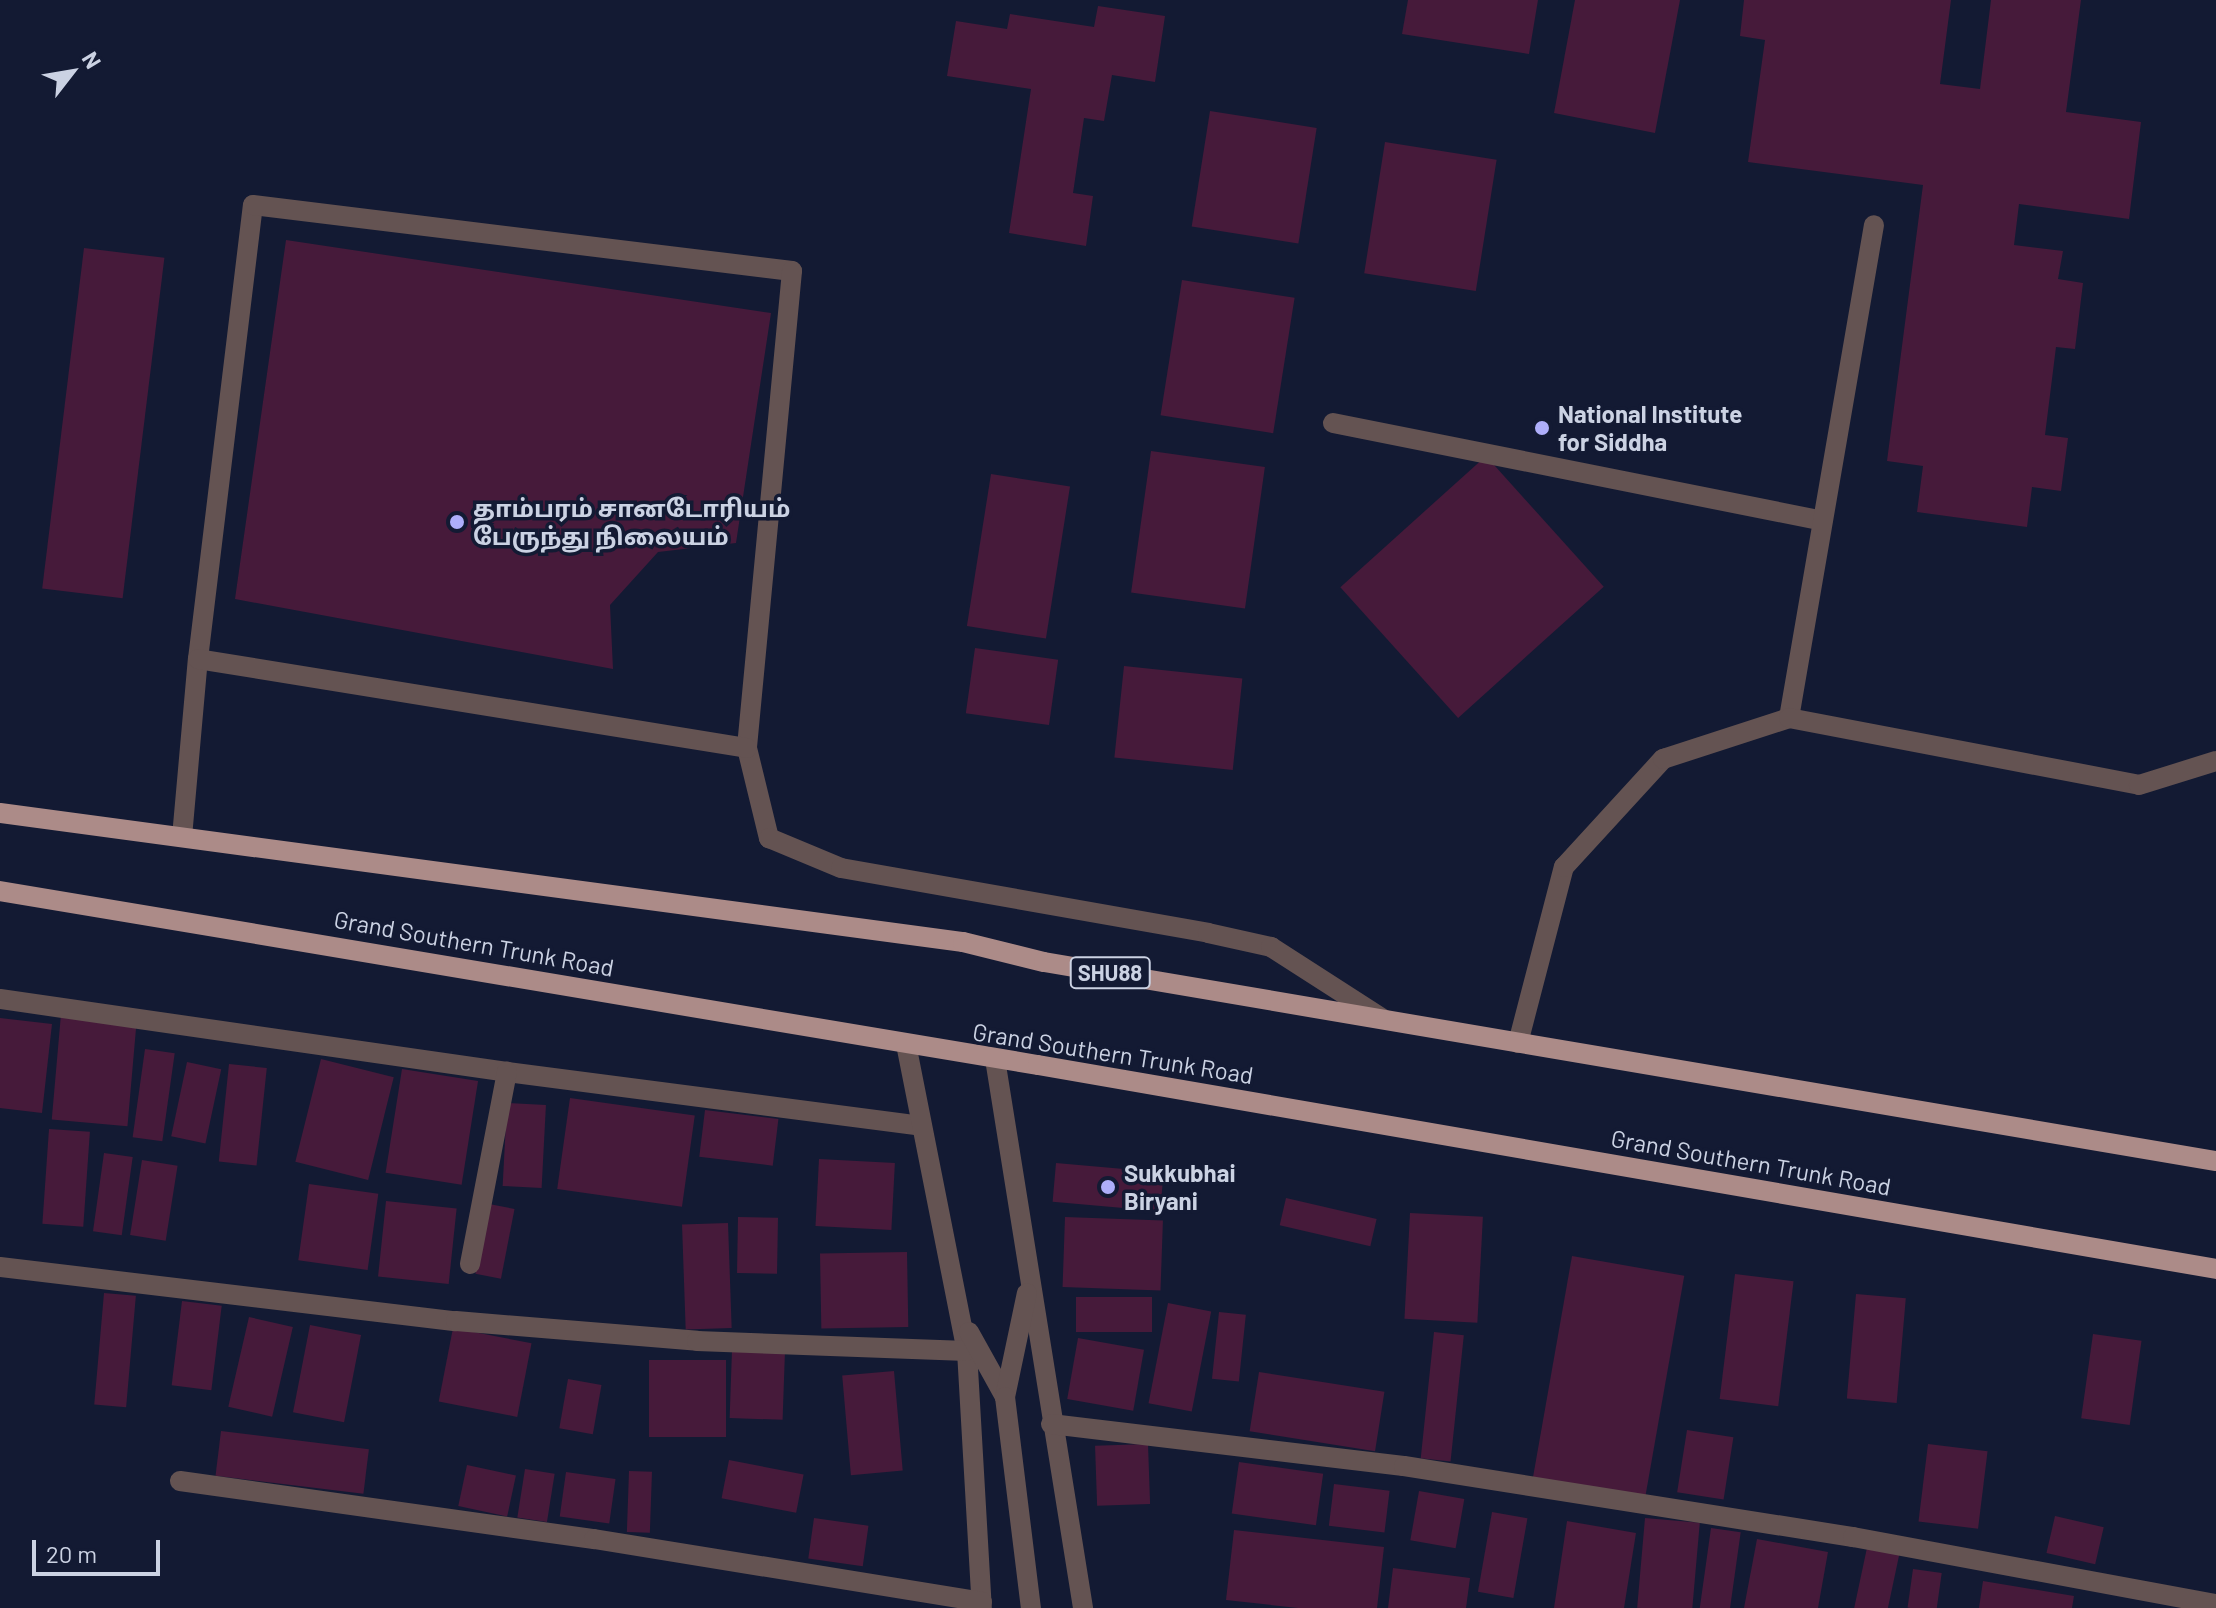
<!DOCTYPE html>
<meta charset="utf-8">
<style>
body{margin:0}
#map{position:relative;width:2216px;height:1608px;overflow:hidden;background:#131a33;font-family:Barlow,"Noto Sans Tamil",sans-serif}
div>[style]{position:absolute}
.building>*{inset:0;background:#461a3a;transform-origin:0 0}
.minor>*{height:20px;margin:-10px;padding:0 10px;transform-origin:10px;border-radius:10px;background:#645352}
.major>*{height:20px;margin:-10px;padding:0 10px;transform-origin:10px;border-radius:10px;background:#ac8b88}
.dots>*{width:22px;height:22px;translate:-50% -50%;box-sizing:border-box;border:4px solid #131a33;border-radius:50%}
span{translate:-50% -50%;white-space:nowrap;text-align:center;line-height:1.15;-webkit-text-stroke:7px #131a33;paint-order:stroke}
.shield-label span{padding:2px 6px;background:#131a33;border:2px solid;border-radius:6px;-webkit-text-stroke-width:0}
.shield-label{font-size:22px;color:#cbd2e3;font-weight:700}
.poi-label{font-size:24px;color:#cbd2e3;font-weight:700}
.left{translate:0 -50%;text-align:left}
.street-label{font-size:24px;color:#cbd2e3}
.north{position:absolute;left:32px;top:32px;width:80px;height:80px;-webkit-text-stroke:6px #131a33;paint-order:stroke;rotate:59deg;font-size:22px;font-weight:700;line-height:32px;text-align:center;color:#cbd2e3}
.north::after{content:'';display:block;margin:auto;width:28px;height:36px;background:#cbd2e3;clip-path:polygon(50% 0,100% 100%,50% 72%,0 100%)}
.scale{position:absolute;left:32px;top:1540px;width:128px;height:36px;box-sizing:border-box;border:4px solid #cbd2e3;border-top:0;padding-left:10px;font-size:24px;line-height:28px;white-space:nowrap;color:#cbd2e3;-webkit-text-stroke:6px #131a33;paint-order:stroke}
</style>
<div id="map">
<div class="building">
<div style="clip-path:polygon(1408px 0,1538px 0,1529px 54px,1402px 34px)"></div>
<div style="clip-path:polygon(1575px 0,1680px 0,1655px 133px,1554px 113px)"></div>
<div style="clip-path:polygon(1744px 0,1951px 0,1940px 84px,1980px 89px,1991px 0,2081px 0,2066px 112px,2141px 122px,2129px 219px,2019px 204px,2014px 245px,2063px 251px,2058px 279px,2083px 283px,2075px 349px,2056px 347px,2045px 435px,2068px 438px,2061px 491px,2032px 487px,2027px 527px,1917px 512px,1923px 466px,1887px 461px,1923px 185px,1748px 162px,1765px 40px,1740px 36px)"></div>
<div style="clip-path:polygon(1098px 6px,1165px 16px,1155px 82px,1112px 75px,1104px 121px,1084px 118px,1073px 193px,1093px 196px,1086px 246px,1009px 233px,1031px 89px,947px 76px,956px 21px,1007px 29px,1010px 14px,1094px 27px)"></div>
<div style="left:1210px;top:111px;width:108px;height:117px;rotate:9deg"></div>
<div style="left:1385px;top:142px;width:113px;height:133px;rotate:9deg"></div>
<div style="clip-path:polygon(286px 240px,771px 313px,736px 543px,658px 552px,610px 605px,613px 669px,235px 599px)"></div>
<div style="left:84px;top:248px;width:81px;height:343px;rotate:7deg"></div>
<div style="left:1182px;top:280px;width:114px;height:137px;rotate:9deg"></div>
<div style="left:1151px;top:451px;width:115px;height:143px;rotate:8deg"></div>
<div style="left:1486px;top:456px;width:176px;height:196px;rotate:48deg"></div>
<div style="left:991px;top:474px;width:80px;height:154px;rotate:9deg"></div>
<div style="left:975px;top:648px;width:84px;height:66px;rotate:8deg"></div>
<div style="left:1124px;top:666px;width:119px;height:92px;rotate:6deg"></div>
<div style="left:61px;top:1014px;width:76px;height:106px;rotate:5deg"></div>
<div style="clip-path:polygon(0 1018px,52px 1024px,42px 1113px,0 1108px)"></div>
<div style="left:145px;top:1049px;width:30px;height:89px;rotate:8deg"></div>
<div style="left:321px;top:1059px;width:75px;height:106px;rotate:14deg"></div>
<div style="left:187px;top:1062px;width:35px;height:76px;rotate:12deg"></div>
<div style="left:229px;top:1064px;width:38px;height:98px;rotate:6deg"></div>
<div style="left:402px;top:1069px;width:77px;height:105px;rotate:9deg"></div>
<div style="left:570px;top:1098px;width:126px;height:92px;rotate:8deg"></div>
<div style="left:507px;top:1103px;width:39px;height:83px;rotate:3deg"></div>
<div style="left:705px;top:1110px;width:74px;height:47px;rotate:7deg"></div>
<div style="left:49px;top:1129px;width:41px;height:95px;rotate:4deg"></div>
<div style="left:104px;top:1153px;width:29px;height:79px;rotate:8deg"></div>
<div style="left:819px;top:1159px;width:76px;height:67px;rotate:3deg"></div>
<div style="left:142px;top:1160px;width:36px;height:76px;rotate:9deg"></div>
<div style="left:1056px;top:1163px;width:108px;height:39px;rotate:5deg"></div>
<div style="left:309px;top:1184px;width:70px;height:77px;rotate:8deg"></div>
<div style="left:1286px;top:1198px;width:93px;height:28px;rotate:13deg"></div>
<div style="left:386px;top:1201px;width:71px;height:76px;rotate:6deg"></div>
<div style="left:489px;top:1204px;width:26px;height:71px;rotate:11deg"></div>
<div style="left:1410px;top:1213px;width:73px;height:106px;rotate:3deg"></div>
<div style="left:738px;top:1217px;width:40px;height:56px;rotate:1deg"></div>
<div style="left:1065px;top:1217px;width:98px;height:70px;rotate:2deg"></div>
<div style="left:728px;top:1223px;width:105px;height:46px;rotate:88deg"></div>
<div style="left:907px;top:1252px;width:75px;height:87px;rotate:89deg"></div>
<div style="left:1572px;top:1256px;width:114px;height:229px;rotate:10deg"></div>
<div style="left:1735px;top:1274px;width:59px;height:126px;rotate:7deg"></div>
<div style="left:104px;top:1293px;width:32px;height:112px;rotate:5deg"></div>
<div style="left:1856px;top:1294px;width:50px;height:105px;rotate:5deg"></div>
<div style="left:1076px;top:1297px;width:76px;height:35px"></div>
<div style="left:182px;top:1301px;width:40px;height:85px;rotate:7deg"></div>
<div style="left:1168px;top:1303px;width:44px;height:102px;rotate:11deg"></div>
<div style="left:1219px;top:1312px;width:27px;height:67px;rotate:6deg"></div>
<div style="left:249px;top:1317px;width:45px;height:92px;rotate:13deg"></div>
<div style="left:310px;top:1325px;width:52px;height:89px;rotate:11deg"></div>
<div style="left:453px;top:1328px;width:80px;height:75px;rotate:11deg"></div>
<div style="left:1434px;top:1332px;width:30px;height:127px;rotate:6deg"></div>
<div style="left:2093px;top:1334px;width:49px;height:85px;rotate:8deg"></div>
<div style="left:1078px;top:1338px;width:67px;height:62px;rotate:10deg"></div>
<div style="left:732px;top:1350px;width:53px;height:68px;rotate:2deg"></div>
<div style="left:726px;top:1360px;width:77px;height:77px;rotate:90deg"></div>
<div style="left:894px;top:1371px;width:100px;height:52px;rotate:85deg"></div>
<div style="left:1259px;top:1372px;width:127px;height:60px;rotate:9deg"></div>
<div style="left:568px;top:1379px;width:34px;height:50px;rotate:10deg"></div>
<div style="left:1687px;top:1430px;width:47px;height:63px;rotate:9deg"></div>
<div style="left:221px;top:1431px;width:149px;height:45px;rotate:7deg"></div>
<div style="left:1148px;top:1444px;width:60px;height:53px;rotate:88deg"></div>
<div style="left:1928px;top:1444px;width:60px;height:78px;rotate:7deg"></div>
<div style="left:729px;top:1460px;width:76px;height:39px;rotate:11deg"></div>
<div style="left:1239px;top:1462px;width:85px;height:52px;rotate:8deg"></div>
<div style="left:467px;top:1465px;width:50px;height:42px;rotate:12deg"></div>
<div style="left:525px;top:1469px;width:30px;height:49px;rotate:9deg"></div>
<div style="left:629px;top:1471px;width:23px;height:61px;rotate:2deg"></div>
<div style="left:566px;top:1472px;width:50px;height:45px;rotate:8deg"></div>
<div style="left:1334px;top:1484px;width:56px;height:42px;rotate:7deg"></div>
<div style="left:1419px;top:1491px;width:46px;height:50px;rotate:10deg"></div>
<div style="left:1492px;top:1512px;width:36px;height:81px;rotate:10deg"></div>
<div style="left:2055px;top:1516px;width:50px;height:38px;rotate:13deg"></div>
<div style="left:814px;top:1518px;width:55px;height:41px;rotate:8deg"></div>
<div style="left:1645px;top:1518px;width:55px;height:90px;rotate:5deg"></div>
<div style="clip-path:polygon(1567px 1521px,1636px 1533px,1624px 1608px,1554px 1608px)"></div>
<div style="left:1711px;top:1528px;width:30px;height:81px;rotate:8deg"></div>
<div style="clip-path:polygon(1234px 1530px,1384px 1547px,1377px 1608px,1298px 1608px,1226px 1600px)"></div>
<div style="clip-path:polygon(1757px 1539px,1828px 1552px,1818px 1608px,1744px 1608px)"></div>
<div style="left:1868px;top:1543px;width:33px;height:67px;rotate:12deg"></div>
<div style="clip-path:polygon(1393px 1568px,1470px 1578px,1466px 1608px,1388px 1608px)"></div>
<div style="left:1913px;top:1569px;width:29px;height:39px;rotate:8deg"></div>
<div style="clip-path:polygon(1983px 1581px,2074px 1596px,2072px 1608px,1979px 1608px)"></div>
</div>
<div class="minor">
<div style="left:1333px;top:423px;width:499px;rotate:11.3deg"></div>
<div style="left:1789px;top:718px;width:500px;rotate:-80.22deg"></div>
<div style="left:747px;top:748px;width:93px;rotate:76.3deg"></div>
<div style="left:769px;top:838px;width:78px;rotate:22.6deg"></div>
<div style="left:841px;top:868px;width:373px;rotate:10deg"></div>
<div style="left:1208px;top:933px;width:65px;rotate:12.5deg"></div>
<div style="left:1271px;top:947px;width:133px;rotate:32.7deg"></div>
<div style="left:182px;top:837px;width:179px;rotate:-84.9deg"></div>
<div style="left:198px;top:659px;width:457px;rotate:-83.1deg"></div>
<div style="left:253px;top:205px;width:543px;rotate:6.98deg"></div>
<div style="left:792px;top:271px;width:479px;rotate:95.4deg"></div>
<div style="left:747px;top:748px;width:556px;rotate:-170.79deg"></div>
<div style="left:0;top:999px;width:512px;rotate:8.19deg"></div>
<div style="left:507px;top:1072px;width:418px;rotate:7.4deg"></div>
<div style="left:1518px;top:1043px;width:182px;rotate:-75.4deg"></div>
<div style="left:1564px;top:867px;width:147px;rotate:-47.5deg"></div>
<div style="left:1663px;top:759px;width:133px;rotate:-18deg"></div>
<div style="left:1789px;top:718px;width:356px;rotate:10.8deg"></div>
<div style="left:2139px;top:785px;width:81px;rotate:-17.3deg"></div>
<div style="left:906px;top:1044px;width:313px;rotate:78.8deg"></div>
<div style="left:967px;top:1351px;width:257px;rotate:86.7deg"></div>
<div style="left:995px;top:1059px;width:556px;rotate:80.89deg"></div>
<div style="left:470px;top:1264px;width:196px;rotate:-79.1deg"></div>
<div style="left:0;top:1267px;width:459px;rotate:6.8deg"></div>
<div style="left:456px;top:1321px;width:242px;rotate:4.7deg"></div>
<div style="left:697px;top:1341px;width:270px;rotate:2.1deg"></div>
<div style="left:969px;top:1332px;width:74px;rotate:61deg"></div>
<div style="left:1005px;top:1397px;width:106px;rotate:-78.1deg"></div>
<div style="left:1005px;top:1397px;width:213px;rotate:83deg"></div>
<div style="left:1051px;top:1424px;width:355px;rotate:6.8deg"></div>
<div style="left:1404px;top:1466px;width:455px;rotate:9deg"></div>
<div style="left:1853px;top:1537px;width:369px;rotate:10.5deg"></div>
<div style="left:180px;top:1481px;width:418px;rotate:8deg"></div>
<div style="left:594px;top:1539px;width:393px;rotate:9.2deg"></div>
</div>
<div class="major">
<div style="left:0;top:813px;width:972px;rotate:7.63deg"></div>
<div style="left:963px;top:942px;width:83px;rotate:13.9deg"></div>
<div style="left:1044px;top:962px;width:1189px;rotate:9.64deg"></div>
<div style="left:0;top:891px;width:1052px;rotate:9.52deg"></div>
<div style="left:1038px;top:1065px;width:1196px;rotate:9.82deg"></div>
</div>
<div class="dots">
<div style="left:1542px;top:428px;background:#aeaefa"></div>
<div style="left:457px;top:522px;background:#aeaefa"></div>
<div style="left:1108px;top:1187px;background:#aeaefa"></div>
</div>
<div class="shield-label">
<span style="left:1110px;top:973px">SHU88</span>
</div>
<div class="poi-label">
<span class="left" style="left:1558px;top:428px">National Institute<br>for Siddha</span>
<span class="left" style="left:473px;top:522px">தாம்பரம் சானடோரியம்<br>பேருந்து நிலையம்</span>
<span class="left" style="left:1124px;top:1187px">Sukkubhai<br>Biryani</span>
</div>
<div class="street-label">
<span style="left:474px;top:943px;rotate:10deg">Grand Southern Trunk Road</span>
<span style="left:1113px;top:1053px;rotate:9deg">Grand Southern Trunk Road</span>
<span style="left:1751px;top:1162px;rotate:10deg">Grand Southern Trunk Road</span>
</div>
<div class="north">N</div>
<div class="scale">20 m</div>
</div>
